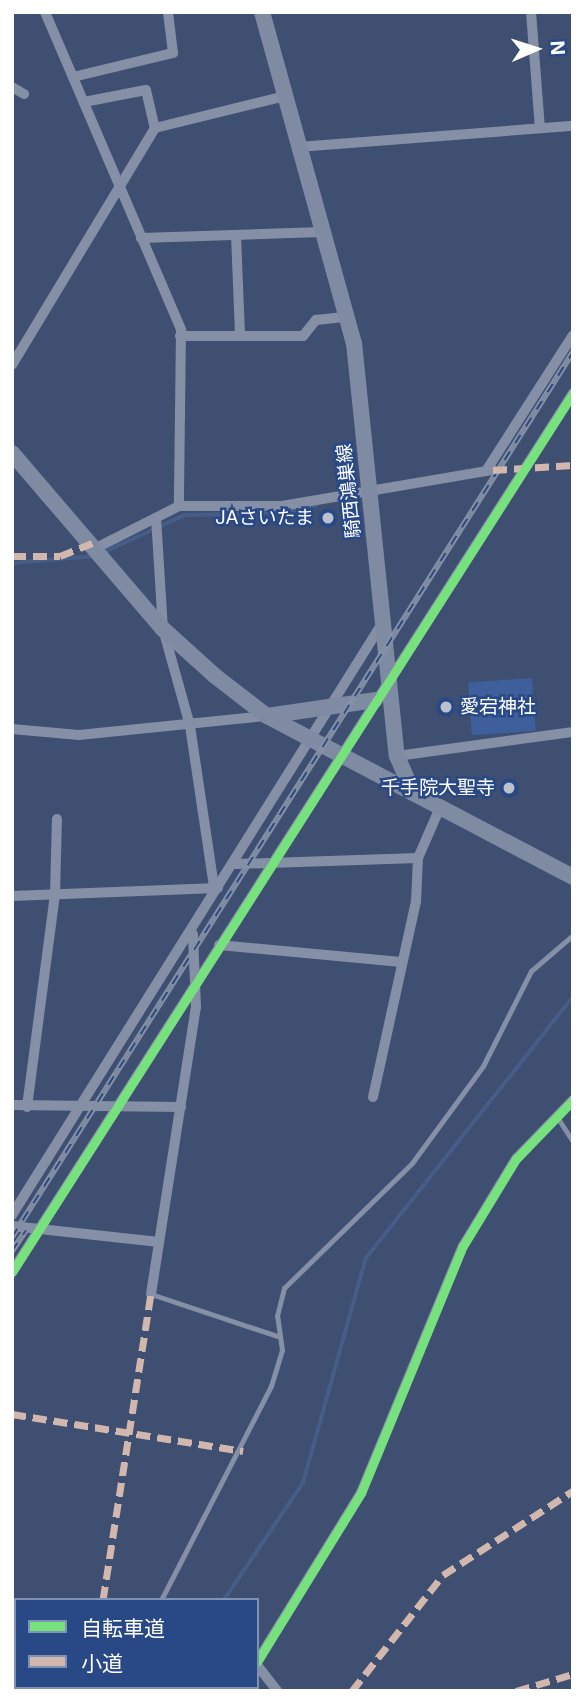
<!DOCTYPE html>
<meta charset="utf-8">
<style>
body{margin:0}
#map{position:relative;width:585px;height:1703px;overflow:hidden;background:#3e4f71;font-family:Inter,"Noto Sans JP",sans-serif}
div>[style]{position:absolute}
.green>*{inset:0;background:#3e5f9b;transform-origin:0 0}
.stream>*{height:3.5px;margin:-1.75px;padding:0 1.75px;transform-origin:1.75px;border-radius:1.75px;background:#465d88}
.lane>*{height:5px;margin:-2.5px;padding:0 2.5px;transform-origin:2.5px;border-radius:2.5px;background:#8590a7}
.street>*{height:10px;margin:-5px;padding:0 5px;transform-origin:5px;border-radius:5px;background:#8590a7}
.secondary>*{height:16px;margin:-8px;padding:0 8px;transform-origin:8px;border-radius:8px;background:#7f8ba3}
.rail>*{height:6px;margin-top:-3px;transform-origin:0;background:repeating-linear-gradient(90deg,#294986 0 10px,#8490a5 0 20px);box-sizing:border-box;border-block:2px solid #8490a5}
.quiet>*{height:7px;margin-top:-3.5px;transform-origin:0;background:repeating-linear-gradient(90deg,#d1b7ad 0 14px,transparent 0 21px)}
.cycleway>*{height:9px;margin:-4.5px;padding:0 4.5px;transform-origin:4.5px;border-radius:4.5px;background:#77e17e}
.dots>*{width:19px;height:19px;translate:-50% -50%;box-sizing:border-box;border:4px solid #294986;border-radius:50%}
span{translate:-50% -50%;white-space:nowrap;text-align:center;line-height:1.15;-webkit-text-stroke:5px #294986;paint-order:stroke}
.street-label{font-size:19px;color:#fff}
.poi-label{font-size:19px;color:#fff}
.right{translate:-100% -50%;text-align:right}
.left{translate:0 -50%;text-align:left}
.frame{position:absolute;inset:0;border:14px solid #fff;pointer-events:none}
.legend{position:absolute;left:14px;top:1598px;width:245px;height:91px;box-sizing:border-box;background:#294986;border:2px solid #7f92b6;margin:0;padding:9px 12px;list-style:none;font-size:21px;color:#fff}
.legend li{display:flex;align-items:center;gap:14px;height:35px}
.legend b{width:35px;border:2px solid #7f92b6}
.north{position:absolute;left:501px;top:14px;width:70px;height:70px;-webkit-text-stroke:5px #294986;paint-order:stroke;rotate:87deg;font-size:19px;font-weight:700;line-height:28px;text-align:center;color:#fff}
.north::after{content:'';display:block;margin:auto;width:24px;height:32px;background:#fff;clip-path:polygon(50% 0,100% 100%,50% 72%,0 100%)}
</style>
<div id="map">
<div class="green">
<div style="left:532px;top:678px;width:53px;height:64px;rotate:86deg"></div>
</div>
<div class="stream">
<div style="left:102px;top:553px;width:91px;rotate:-24.6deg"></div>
<div style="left:185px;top:515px;width:100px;rotate:-1.1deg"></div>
<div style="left:285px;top:513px;width:32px;rotate:-14deg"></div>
<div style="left:12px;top:563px;width:83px;rotate:-4.8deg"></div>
<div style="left:224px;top:1600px;width:141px;rotate:-56deg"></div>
<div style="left:303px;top:1483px;width:234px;rotate:-74.4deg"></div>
<div style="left:366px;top:1258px;width:333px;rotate:-51.6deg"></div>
<div style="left:160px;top:1691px;width:4px;rotate:-63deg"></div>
</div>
<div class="lane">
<div style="left:557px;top:1117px;width:30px;rotate:57deg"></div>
<div style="left:151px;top:1294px;width:136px;rotate:18.4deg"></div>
<div style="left:161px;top:1600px;width:241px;rotate:-62.8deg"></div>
<div style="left:271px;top:1386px;width:38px;rotate:-73deg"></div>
<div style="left:282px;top:1350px;width:34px;rotate:-98deg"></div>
<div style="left:277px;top:1316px;width:29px;rotate:-76deg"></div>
<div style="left:284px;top:1288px;width:179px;rotate:-44.3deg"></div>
<div style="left:412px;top:1163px;width:120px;rotate:-53.8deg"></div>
<div style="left:483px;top:1066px;width:106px;rotate:-63.2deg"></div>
<div style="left:531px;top:971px;width:55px;rotate:-40.6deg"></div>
<div style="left:108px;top:1691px;width:4px;rotate:-63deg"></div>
</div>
<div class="street">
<div style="left:45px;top:12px;width:346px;rotate:66.8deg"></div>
<div style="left:181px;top:330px;width:176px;rotate:90.7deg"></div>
<div style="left:531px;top:12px;width:116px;rotate:85.6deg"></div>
<div style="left:73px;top:77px;width:103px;rotate:-13.5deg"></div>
<div style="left:173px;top:53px;width:41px;rotate:-97deg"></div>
<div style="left:12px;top:87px;width:14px;rotate:30deg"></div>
<div style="left:84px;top:102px;width:63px;rotate:-11deg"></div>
<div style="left:146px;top:90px;width:39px;rotate:77deg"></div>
<div style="left:298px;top:147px;width:276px;rotate:-4.4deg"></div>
<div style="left:236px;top:235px;width:101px;rotate:87.7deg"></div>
<div style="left:141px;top:238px;width:181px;rotate:-1.9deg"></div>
<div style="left:180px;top:336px;width:123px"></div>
<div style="left:303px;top:336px;width:21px;rotate:-51deg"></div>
<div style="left:316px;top:320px;width:31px;rotate:-6deg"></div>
<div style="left:12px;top:365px;width:277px;rotate:-58.9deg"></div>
<div style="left:155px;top:128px;width:134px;rotate:-13.8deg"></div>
<div style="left:486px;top:471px;width:161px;rotate:-57.4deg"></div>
<div style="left:156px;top:518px;width:111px;rotate:86.4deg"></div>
<div style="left:163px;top:629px;width:101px;rotate:74.4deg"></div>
<div style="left:190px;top:726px;width:162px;rotate:81.5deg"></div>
<div style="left:96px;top:548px;width:93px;rotate:-26.8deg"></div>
<div style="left:179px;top:506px;width:103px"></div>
<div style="left:282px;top:506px;width:214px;rotate:-9.7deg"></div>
<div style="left:12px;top:729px;width:67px;rotate:5.1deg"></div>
<div style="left:79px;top:735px;width:189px;rotate:-5.8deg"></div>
<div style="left:397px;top:756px;width:178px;rotate:-7.8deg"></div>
<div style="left:236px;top:864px;width:182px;rotate:-1.9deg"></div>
<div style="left:418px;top:858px;width:52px;rotate:-66.4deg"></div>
<div style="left:12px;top:896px;width:206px;rotate:-2.2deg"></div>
<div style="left:219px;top:945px;width:183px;rotate:5.3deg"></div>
<div style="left:373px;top:1097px;width:200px;rotate:-77.6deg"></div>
<div style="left:416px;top:902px;width:44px;rotate:-87.4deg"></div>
<div style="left:12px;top:1105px;width:169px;rotate:0.7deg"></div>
<div style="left:27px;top:1107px;width:215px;rotate:-82.5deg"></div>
<div style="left:55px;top:894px;width:75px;rotate:-88.5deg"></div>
<div style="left:12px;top:1215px;width:699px;rotate:-57.97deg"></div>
<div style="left:12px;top:1226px;width:148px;rotate:6.2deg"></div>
<div style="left:12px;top:1272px;width:1043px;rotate:-57.45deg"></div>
<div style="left:151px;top:1294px;width:291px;rotate:-81.1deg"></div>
<div style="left:196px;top:1007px;width:73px;rotate:-92.4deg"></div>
<div style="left:257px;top:1662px;width:198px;rotate:-58.4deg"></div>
<div style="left:361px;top:1493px;width:267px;rotate:-67.6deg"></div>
<div style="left:463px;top:1246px;width:102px;rotate:-58.7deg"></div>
<div style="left:516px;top:1159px;width:82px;rotate:-46deg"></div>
<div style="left:257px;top:1665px;width:33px;rotate:52deg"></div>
</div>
<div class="secondary">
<div style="left:262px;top:12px;width:344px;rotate:74.5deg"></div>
<div style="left:354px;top:343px;width:415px;rotate:84.1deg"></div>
<div style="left:397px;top:756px;width:40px;rotate:66.6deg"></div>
<div style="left:413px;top:793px;width:181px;rotate:27.7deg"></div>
<div style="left:12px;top:453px;width:232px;rotate:49.4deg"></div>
<div style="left:163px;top:629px;width:70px;rotate:42.1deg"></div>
<div style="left:215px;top:676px;width:66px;rotate:37.6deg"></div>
<div style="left:267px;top:716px;width:165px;rotate:27.8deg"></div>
<div style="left:267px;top:716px;width:109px;rotate:-8.4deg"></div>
</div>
<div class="rail">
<div style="left:12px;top:1237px;width:1048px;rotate:-57.63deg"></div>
<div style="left:12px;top:1251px;width:25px;rotate:-56deg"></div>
</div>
<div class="quiet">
<div style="left:493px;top:470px;width:80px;rotate:-3.6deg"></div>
<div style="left:12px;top:556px;width:48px"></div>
<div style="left:60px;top:556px;width:35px;rotate:-22deg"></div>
<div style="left:12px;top:1414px;width:234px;rotate:9.1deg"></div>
<div style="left:103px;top:1600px;width:310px;rotate:-81.1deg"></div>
<div style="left:12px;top:1611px;width:4px"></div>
<div style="left:88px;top:1691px;width:4px;rotate:-90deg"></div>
<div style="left:352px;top:1691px;width:147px;rotate:-51.9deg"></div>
<div style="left:443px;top:1575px;width:155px;rotate:-32.9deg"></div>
<div style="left:516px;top:1691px;width:59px;rotate:-16.6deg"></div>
</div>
<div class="cycleway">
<div style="left:12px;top:1272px;width:1043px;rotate:-57.45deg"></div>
<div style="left:257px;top:1662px;width:198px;rotate:-58.4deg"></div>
<div style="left:361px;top:1493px;width:267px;rotate:-67.6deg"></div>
<div style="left:463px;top:1246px;width:102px;rotate:-58.7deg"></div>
<div style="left:516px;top:1159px;width:82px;rotate:-46deg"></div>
</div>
<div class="dots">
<div style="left:328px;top:518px;background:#bbc1cd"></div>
<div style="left:446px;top:707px;background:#bbc1cd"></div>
<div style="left:509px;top:788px;background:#bbc1cd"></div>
</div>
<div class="street-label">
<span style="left:349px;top:491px;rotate:-96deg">騎西鴻巣線</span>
</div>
<div class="poi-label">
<span class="right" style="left:314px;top:518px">JAさいたま</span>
<span class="left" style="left:460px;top:707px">愛宕神社</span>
<span class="right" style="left:495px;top:788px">千手院大聖寺</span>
</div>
<div class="frame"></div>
<ul class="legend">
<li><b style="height:9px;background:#77e17e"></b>自転車道</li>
<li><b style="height:9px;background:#d1b7ad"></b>小道</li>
</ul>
<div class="north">N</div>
</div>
